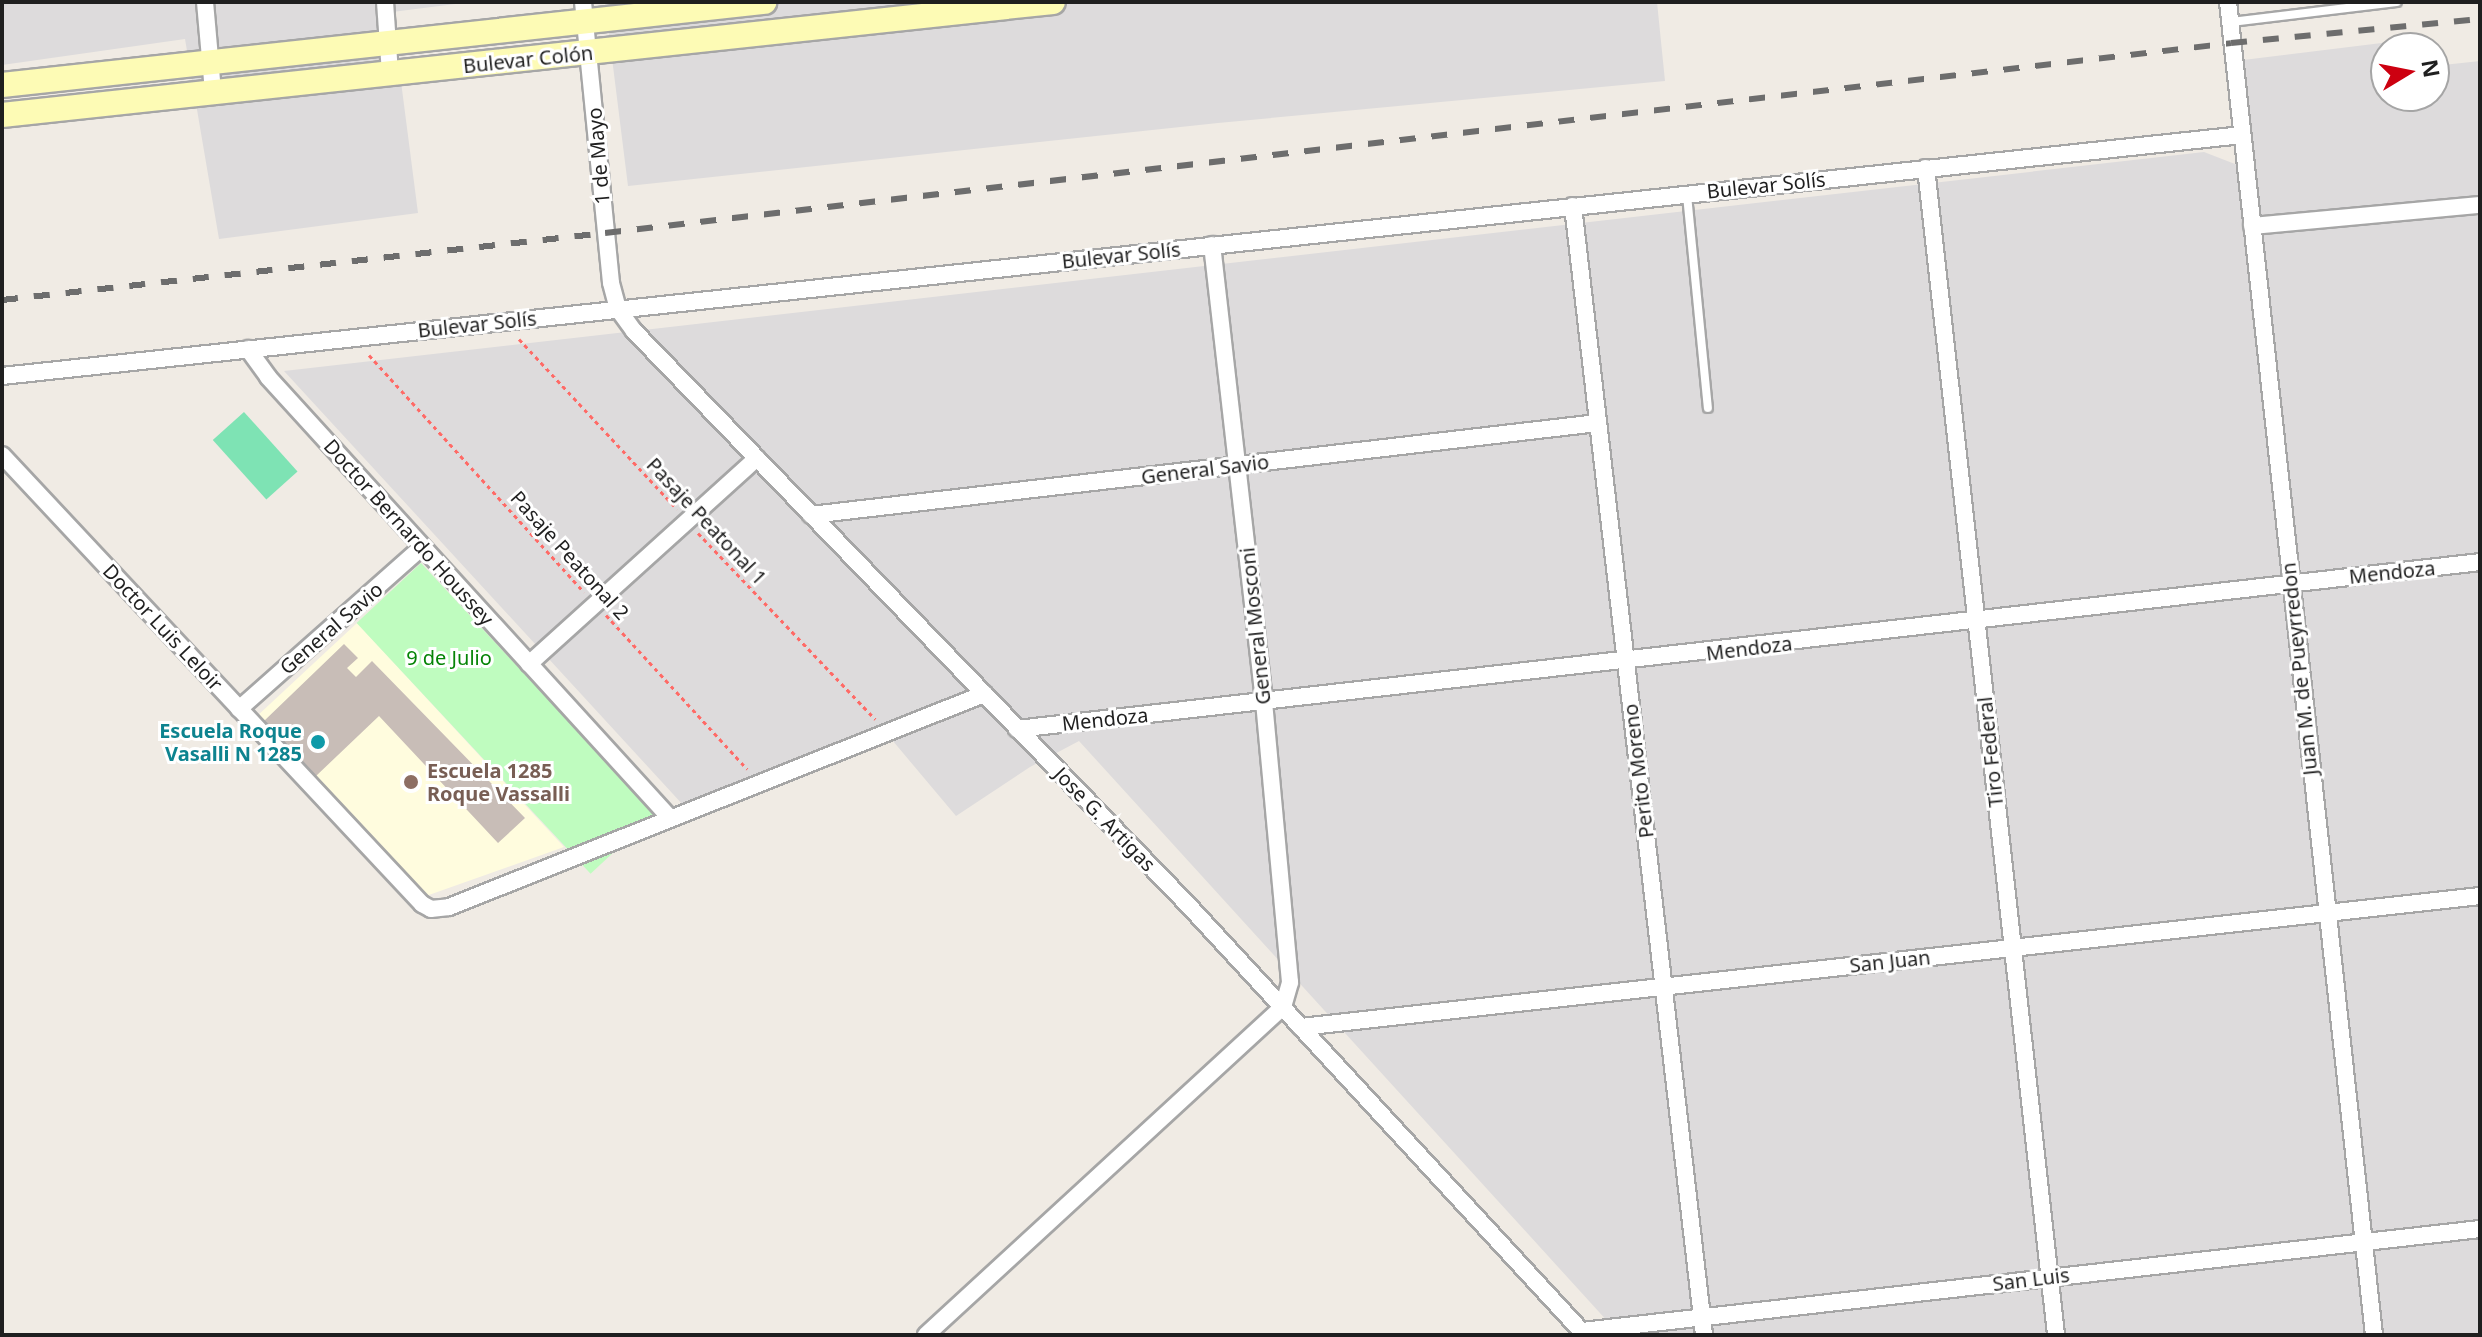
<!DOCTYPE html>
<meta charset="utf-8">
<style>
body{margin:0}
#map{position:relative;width:2482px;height:1337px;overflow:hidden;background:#f0ebe4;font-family:"Noto Sans",sans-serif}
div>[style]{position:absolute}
.residential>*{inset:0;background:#dddbdc}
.education>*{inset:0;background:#fffcde}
.park>*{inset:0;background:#bffcbf;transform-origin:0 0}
.pitch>*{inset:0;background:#7ee3b4;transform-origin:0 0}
.building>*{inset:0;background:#c8bdb7}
.path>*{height:3px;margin-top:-1.5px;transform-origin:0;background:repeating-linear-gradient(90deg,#ff6a66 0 4px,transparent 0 8px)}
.roads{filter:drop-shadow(2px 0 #a6a6a6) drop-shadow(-2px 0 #a6a6a6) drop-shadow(0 2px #a6a6a6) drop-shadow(0 -2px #a6a6a6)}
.service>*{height:8px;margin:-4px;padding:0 4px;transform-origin:4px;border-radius:4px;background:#fff}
.minor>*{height:16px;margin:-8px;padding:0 8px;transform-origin:8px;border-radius:8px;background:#fff}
.secondary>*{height:24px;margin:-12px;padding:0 12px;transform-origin:12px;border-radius:12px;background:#fdfbb5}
.rail>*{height:6px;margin-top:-3px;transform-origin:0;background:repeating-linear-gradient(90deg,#6d6d6d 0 16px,transparent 0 32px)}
.dots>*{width:22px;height:22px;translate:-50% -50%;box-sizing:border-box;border:4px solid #fff;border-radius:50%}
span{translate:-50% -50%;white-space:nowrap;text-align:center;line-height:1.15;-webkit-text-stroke:6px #fff;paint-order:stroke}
.street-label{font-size:20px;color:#1f1f1f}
.park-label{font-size:20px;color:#058406}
.culture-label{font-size:20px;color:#0d838f;font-weight:700}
.right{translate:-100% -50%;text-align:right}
.education-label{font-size:20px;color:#785e54;font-weight:700}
.left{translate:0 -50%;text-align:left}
.frame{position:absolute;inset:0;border:4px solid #1f1f1f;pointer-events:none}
.north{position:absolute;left:2370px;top:32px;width:80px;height:80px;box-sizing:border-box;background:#fff;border:2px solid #a5a5a5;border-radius:50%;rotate:80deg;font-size:22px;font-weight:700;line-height:32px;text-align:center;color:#1f1f1f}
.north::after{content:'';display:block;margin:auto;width:28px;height:36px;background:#cd0010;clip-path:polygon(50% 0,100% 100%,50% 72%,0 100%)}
</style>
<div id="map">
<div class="residential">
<div style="clip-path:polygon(2px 2px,471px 2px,392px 12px,418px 213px,219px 239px,185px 39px,2px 65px)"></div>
<div style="clip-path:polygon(605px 2px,1657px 2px,1665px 81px,1218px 123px,628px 186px)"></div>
<div style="clip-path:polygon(2398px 41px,2399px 48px,2386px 48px,2386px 96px,2434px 96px,2434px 66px,2480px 61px,2480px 1335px,1620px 1335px,1079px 741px,1030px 767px,956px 816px,882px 728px,684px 806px,284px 371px,2204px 152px,2253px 171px,2235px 61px)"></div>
</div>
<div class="education">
<div style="clip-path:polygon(357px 623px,564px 847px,426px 896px,256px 717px)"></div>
</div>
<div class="park">
<div style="left:421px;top:563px;width:343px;height:88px;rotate:47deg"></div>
</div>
<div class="pitch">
<div style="left:244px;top:412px;width:80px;height:42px;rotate:48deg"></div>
</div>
<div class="building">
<div style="clip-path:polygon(344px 644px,358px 658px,347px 668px,356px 677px,372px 661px,525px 818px,498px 843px,379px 716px,316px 776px,264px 721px)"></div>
</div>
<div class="path">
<div style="left:519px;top:339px;width:232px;rotate:47.1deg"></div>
<div style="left:369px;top:355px;width:320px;rotate:47.8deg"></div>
<div style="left:698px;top:533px;width:257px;rotate:46.4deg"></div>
<div style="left:606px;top:615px;width:209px;rotate:47.5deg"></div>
</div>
<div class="roads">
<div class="service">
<div style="left:2231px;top:22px;width:167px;rotate:-6.9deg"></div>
<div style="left:1687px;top:195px;width:214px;rotate:84.4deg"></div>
</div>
<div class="minor">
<div style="left:205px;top:2px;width:90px;rotate:84.9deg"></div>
<div style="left:385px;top:2px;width:71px;rotate:86deg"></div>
<div style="left:583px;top:2px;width:282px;rotate:84.3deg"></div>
<div style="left:611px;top:283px;width:27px;rotate:75deg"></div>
<div style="left:618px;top:309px;width:27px;rotate:54deg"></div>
<div style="left:634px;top:331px;width:801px;rotate:46.01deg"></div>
<div style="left:1190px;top:907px;width:582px;rotate:47.3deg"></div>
<div style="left:2228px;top:2px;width:1341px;rotate:83.75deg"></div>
<div style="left:1926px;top:168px;width:1174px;rotate:83.64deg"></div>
<div style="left:1573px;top:206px;width:1137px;rotate:83.38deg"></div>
<div style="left:2252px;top:226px;width:229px;rotate:-5.3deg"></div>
<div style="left:248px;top:349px;width:34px;rotate:54deg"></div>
<div style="left:268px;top:377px;width:597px;rotate:47.65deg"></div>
<div style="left:2px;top:376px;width:2252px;rotate:-6.14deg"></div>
<div style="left:2px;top:455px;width:615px;rotate:46.91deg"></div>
<div style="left:422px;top:904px;width:10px;rotate:29deg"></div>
<div style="left:431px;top:909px;width:18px;rotate:-6deg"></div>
<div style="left:449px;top:907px;width:576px;rotate:-21.71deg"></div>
<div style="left:811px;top:515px;width:792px;rotate:-6.67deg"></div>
<div style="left:529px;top:664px;width:307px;rotate:-42.1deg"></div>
<div style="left:239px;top:709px;width:244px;rotate:-41.5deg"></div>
<div style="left:1017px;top:729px;width:1473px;rotate:-6.51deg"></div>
<div style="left:1301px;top:1027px;width:1186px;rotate:-6.34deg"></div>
<div style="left:1582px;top:1331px;width:904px;rotate:-6.48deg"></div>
<div style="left:926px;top:1335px;width:485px;rotate:-42.6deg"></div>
<div style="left:1283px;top:1007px;width:26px;rotate:-74deg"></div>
<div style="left:1290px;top:982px;width:282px;rotate:-95.3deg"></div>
<div style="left:1264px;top:701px;width:459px;rotate:-96.5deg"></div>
</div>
<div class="secondary">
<div style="left:2px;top:85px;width:767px;rotate:-6.22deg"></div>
<div style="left:2px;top:115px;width:1057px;rotate:-6.14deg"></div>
</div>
</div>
<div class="rail">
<div style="left:2px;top:300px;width:607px;rotate:-6.34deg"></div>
<div style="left:605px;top:233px;width:1637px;rotate:-6.66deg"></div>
<div style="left:2231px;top:43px;width:250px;rotate:-5.5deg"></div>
</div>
<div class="dots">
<div style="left:318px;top:742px;background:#0f9aa8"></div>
<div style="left:411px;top:782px;background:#8d6e63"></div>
</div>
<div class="street-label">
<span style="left:528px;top:59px;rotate:-6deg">Bulevar Colón</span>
<span style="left:598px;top:156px;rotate:-95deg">1 de Mayo</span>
<span style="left:1766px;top:185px;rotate:-6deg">Bulevar Solís</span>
<span style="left:1121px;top:255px;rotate:-6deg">Bulevar Solís</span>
<span style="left:477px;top:324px;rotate:-6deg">Bulevar Solís</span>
<span style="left:1205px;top:469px;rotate:-7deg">General Savio</span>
<span style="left:707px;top:521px;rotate:47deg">Pasaje Peatonal 1</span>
<span style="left:409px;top:532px;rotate:48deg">Doctor Bernardo Houssey</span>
<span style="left:570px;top:555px;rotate:48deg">Pasaje Peatonal 2</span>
<span style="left:2392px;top:572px;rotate:-6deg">Mendoza</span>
<span style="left:1255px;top:626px;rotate:-96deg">General Mosconi</span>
<span style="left:163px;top:627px;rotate:47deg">Doctor Luis Leloir</span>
<span style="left:331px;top:628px;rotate:-41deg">General Savio</span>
<span style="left:1749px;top:648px;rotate:-7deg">Mendoza</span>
<span style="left:2299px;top:669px;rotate:-96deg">Juan M. de Pueyrredon</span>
<span style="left:1105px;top:719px;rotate:-6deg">Mendoza</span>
<span style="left:1990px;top:752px;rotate:-96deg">Tiro Federal</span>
<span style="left:1638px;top:771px;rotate:-97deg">Perito Moreno</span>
<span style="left:1105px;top:819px;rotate:46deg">Jose G. Artigas</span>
<span style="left:1890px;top:961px;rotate:-6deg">San Juan</span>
<span style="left:2031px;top:1279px;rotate:-7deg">San Luis</span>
</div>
<div class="park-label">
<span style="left:449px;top:657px">9 de Julio</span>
</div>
<div class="culture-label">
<span class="right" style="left:302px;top:742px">Escuela Roque<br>Vasalli N 1285</span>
</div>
<div class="education-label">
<span class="left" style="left:427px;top:782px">Escuela 1285<br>Roque Vassalli</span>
</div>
<div class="frame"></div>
<div class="north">N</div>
</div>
